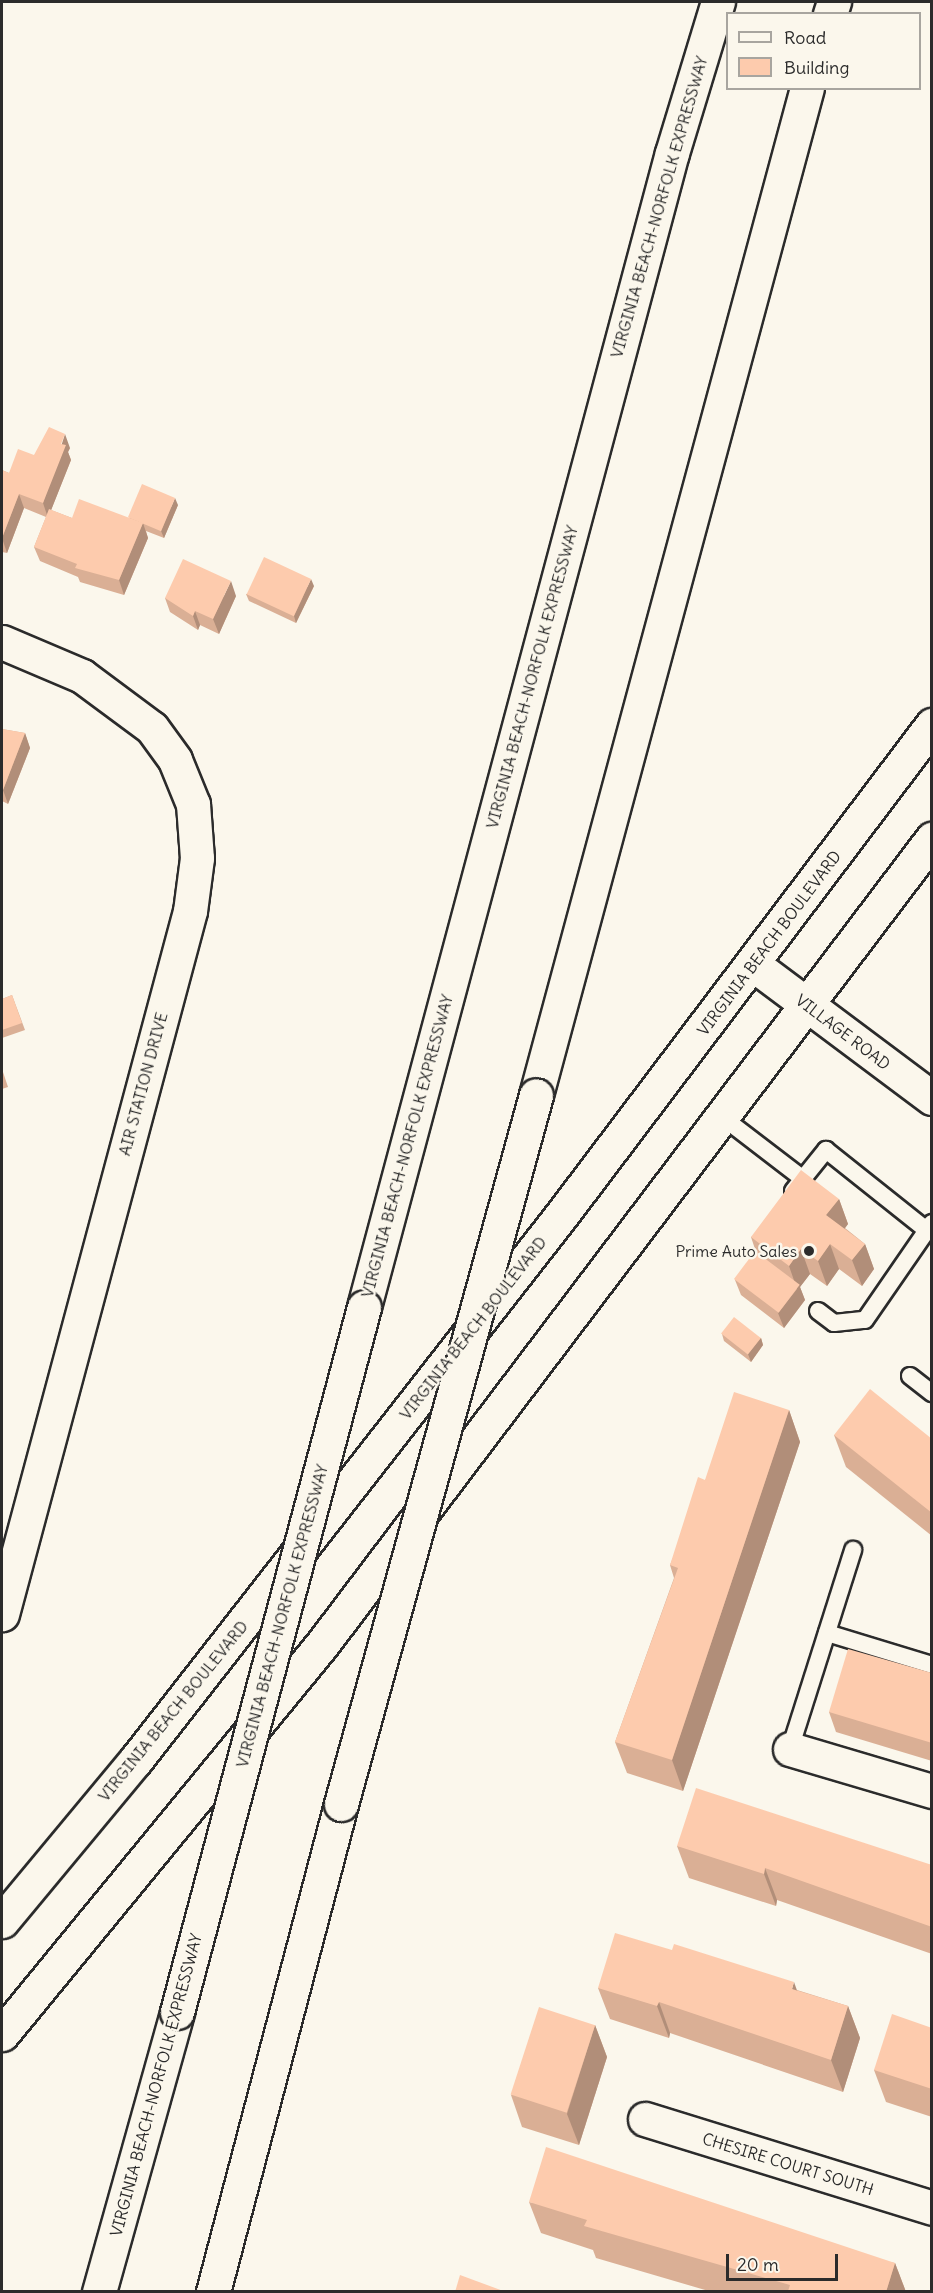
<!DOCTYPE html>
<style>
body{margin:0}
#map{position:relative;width:933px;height:2293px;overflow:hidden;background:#fbf7ec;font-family:Delius,sans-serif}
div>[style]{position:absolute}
.roads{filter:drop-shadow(2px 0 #2b2b2b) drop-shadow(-2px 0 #2b2b2b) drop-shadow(0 2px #2b2b2b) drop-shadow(0 -2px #2b2b2b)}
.lane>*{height:16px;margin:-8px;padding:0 8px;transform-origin:8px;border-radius:8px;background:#fbf7ec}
.street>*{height:33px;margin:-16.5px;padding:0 16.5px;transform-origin:16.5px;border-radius:16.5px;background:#fbf7ec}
.primary>*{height:33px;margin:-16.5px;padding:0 16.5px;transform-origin:16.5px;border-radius:16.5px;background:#fbf7ec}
.highway>*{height:33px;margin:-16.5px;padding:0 16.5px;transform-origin:16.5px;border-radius:16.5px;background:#fbf7ec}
.bridges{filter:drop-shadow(2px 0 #2b2b2b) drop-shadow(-2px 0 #2b2b2b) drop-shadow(0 2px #2b2b2b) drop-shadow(0 -2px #2b2b2b)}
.highway-bridge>*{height:33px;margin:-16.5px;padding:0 16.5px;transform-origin:16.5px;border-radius:16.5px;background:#fbf7ec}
.wall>*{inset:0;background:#daaf95}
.shaded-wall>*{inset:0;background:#b18e79}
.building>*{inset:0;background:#fdcbad;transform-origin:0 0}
.dots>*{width:16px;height:16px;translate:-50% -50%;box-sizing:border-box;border:3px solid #fbf7ec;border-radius:50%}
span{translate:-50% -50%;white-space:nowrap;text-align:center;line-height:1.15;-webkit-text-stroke:5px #fbf7ec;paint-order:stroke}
.street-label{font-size:16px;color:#2b2b2b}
.poi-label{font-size:16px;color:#2b2b2b}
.right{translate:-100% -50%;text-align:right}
.frame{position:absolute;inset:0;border:3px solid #2b2b2b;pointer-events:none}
.legend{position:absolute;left:726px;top:12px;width:195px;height:78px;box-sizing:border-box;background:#fbf7ec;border:2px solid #a8a59f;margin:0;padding:8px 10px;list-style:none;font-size:18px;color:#2b2b2b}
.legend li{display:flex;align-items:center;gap:12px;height:30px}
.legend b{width:30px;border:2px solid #a8a59f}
.scale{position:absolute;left:726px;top:2254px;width:112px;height:27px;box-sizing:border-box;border:3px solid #2b2b2b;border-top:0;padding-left:8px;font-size:18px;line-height:21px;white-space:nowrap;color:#2b2b2b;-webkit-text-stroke:4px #fbf7ec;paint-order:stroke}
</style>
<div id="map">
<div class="roads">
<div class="lane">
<div style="left:721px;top:1116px;width:103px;rotate:37.5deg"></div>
<div style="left:793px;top:1191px;width:53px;rotate:-51.2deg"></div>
<div style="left:826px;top:1150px;width:130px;rotate:38.5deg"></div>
<div style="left:818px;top:1311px;width:20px;rotate:37deg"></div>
<div style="left:834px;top:1323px;width:31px;rotate:-6deg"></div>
<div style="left:865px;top:1320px;width:118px;rotate:-55.4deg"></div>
<div style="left:910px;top:1376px;width:28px;rotate:38deg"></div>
<div style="left:827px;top:1633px;width:110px;rotate:16.9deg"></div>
<div style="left:790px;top:1749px;width:209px;rotate:-72.4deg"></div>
</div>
<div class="street">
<div style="left:2px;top:642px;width:87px;rotate:23deg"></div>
<div style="left:82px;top:676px;width:87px;rotate:36.6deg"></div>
<div style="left:152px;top:728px;width:39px;rotate:54deg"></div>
<div style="left:175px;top:760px;width:48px;rotate:67.8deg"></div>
<div style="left:193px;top:804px;width:54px;rotate:85.8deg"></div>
<div style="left:197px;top:858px;width:53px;rotate:97.5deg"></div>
<div style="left:190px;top:911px;width:728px;rotate:104.97deg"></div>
<div style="left:754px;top:965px;width:222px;rotate:36.8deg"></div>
<div style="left:790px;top:1749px;width:148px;rotate:16.5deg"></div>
<div style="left:645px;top:2119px;width:300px;rotate:17.2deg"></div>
</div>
<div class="primary">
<div style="left:2px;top:1921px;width:208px;rotate:-50.3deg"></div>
<div style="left:135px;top:1761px;width:695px;rotate:-52.01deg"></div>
<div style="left:563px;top:1213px;width:612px;rotate:-52.91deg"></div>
<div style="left:2px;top:2034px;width:506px;rotate:-50.61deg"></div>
<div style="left:323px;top:1643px;width:1009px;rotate:-52.86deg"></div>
</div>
<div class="highway">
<div style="left:830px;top:14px;width:13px;rotate:-72deg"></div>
<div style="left:536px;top:1095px;width:1043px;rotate:-74.94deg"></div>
<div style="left:364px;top:1307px;width:1194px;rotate:-75.06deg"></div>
<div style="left:672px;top:153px;width:158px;rotate:-73.1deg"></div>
<div style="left:99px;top:2292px;width:291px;rotate:-74.4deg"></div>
<div style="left:213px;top:2292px;width:505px;rotate:-75.3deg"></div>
</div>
</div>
<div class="bridges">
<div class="highway-bridge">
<div style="left:341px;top:1804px;width:735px;rotate:-74.62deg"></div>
<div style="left:177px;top:2012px;width:729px;rotate:-75.14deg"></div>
</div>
</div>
<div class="wall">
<div style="clip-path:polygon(70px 448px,68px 452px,71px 460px,51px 510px,72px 518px,129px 518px,178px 505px,164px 538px,146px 531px,148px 538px,124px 595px,80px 582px,78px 577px,40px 561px,34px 547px,46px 517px,24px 508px,7px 553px,2px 552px,2px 470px,9px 473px,34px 455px)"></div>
<div style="clip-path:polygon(314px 586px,296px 623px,249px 601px,246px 594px)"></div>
<div style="clip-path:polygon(236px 596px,219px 634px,200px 625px,198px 630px,170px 612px,165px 598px)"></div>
<div style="clip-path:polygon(2px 729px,25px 733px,30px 748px,8px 804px,2px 801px)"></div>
<div style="clip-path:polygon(12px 995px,25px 1030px,2px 1038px,2px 999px)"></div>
<div style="clip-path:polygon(2px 1069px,8px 1087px,2px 1089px)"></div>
<div style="clip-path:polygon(839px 1199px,848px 1224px,845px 1228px,865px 1244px,874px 1269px,862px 1286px,839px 1269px,827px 1286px,810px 1274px,800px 1287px,805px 1300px,784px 1328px,741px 1295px,735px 1280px,756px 1252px,751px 1237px)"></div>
<div style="clip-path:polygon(722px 1334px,761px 1338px,763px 1345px,751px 1362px,724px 1341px)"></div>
<div style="clip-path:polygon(789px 1410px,800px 1442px,683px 1791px,627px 1773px,615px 1742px,674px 1578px,670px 1565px,705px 1480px)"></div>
<div style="clip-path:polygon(834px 1435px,932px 1439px,932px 1536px,846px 1467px)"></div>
<div style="clip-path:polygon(932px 1673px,932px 1761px,836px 1732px,829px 1712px)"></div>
<div style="clip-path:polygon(677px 1846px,932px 1865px,932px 1954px,777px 1900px,776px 1906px,689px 1878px)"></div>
<div style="clip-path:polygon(598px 1988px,797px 1990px,848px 2006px,860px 2038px,843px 2092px,670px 2033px,669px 2038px,610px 2019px)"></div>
<div style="clip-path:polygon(595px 2025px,607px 2057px,579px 2145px,522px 2127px,511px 2095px)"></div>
<div style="clip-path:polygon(932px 2028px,932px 2117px,886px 2102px,874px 2070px)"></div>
<div style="clip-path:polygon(529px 2202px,895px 2263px,906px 2292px,712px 2292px,596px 2258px,593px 2250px,541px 2233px)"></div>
</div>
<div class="shaded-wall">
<div style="clip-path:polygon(65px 434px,70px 448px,68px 452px,71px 460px,48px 518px,43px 503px)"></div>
<div style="clip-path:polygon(19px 494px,24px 508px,7px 553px,2px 538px)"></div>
<div style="clip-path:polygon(175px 498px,178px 505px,164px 538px,161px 531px)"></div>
<div style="clip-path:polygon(143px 523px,148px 538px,124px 595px,119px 580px)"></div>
<div style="clip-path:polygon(311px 579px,314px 586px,296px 623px,294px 616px)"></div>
<div style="clip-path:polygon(231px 581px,236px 596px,219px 634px,213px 619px)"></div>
<div style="clip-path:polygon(195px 611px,200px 625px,198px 630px,193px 616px)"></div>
<div style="clip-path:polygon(25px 733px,30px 748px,8px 804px,3px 790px)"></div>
<div style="clip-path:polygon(839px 1199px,848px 1224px,836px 1240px,826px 1215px)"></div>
<div style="clip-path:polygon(830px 1244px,839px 1269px,827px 1286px,818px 1261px)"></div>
<div style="clip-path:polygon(865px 1244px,874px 1269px,862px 1286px,852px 1260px)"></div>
<div style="clip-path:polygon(801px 1249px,810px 1274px,800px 1287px,805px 1300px,784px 1328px,778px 1313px,797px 1289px,789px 1266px)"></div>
<div style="clip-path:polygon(761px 1338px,763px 1345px,751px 1362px,748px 1354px)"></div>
<div style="clip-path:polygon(789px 1410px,800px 1442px,683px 1791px,672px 1760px)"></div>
<div style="clip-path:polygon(765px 1868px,777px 1900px,776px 1906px,764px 1874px)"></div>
<div style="clip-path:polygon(794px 1982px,805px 2013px,792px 1989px)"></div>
<div style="clip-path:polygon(659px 2002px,670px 2033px,669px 2038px,657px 2006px)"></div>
<div style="clip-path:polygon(848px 2006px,860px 2038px,843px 2092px,831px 2060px)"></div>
<div style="clip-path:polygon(595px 2025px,607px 2057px,579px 2145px,567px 2114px)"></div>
<div style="clip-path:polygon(895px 2263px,906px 2292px,886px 2292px)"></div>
</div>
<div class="building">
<div style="clip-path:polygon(49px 427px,65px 434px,61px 444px,66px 445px,43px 503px,19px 494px,2px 538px,2px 470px,9px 473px,18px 449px,34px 455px)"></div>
<div style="left:142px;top:484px;width:36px;height:36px;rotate:23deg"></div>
<div style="clip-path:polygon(79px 499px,143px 523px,119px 580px,75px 568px,77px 564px,34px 547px,49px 509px,72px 518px)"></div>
<div style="left:264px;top:557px;width:52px;height:41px;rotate:25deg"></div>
<div style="clip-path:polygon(183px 559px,231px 581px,213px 619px,195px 611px,193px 616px,165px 598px)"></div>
<div style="clip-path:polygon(2px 729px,25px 733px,3px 790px,2px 789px)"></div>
<div style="clip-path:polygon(12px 995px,22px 1023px,2px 1030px,2px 999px)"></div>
<div style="clip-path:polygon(801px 1170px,839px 1199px,826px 1215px,865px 1244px,852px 1260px,830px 1244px,818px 1261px,801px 1249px,789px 1266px,751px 1237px)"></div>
<div style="left:755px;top:1251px;width:56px;height:35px;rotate:37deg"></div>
<div style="left:734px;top:1317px;width:34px;height:21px;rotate:38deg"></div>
<div style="clip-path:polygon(870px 1389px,932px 1439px,932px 1513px,834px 1435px)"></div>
<div style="clip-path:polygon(734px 1392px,789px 1410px,672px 1760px,615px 1742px,678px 1568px,670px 1565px,698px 1477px,705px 1480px)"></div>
<div style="clip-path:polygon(848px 1649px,932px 1673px,932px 1743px,829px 1712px)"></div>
<div style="clip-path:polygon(696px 1788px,932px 1865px,932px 1927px,765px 1868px,764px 1874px,677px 1846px)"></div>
<div style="clip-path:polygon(615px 1933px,672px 1950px,674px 1944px,794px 1982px,792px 1989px,848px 2006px,831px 2060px,659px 2002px,657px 2006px,598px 1988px)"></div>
<div style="left:539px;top:2007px;width:59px;height:92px;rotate:18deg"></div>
<div style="clip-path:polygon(892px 2014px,932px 2028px,932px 2089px,874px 2070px)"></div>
<div style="clip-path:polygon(546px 2147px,895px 2263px,886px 2292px,790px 2292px,788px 2291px,790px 2285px,584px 2226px,587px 2220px,529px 2202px)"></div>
<div style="clip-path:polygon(460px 2275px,506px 2292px,455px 2292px)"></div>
</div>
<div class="dots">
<div style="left:809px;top:1251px;background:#2b2b2b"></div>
</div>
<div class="street-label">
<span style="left:659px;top:207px;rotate:-74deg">VIRGINIA BEACH-NORFOLK EXPRESSWAY</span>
<span style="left:532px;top:677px;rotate:-75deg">VIRGINIA BEACH-NORFOLK EXPRESSWAY</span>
<span style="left:769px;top:943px;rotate:-53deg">VIRGINIA BEACH BOULEVARD</span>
<span style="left:843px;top:1032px;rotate:37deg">VILLAGE ROAD</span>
<span style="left:143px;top:1084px;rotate:-75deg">AIR STATION DRIVE</span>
<span style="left:407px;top:1146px;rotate:-75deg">VIRGINIA BEACH-NORFOLK EXPRESSWAY</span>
<span style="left:473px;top:1328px;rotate:-52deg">VIRGINIA BEACH BOULEVARD</span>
<span style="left:282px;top:1616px;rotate:-75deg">VIRGINIA BEACH-NORFOLK EXPRESSWAY</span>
<span style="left:173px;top:1711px;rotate:-51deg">VIRGINIA BEACH BOULEVARD</span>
<span style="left:156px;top:2085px;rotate:-75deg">VIRGINIA BEACH-NORFOLK EXPRESSWAY</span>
<span style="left:788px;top:2164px;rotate:17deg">CHESIRE COURT SOUTH</span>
</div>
<div class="poi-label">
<span class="right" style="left:797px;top:1251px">Prime Auto Sales</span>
</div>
<div class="frame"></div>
<ul class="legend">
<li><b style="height:8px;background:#fbf7ec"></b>Road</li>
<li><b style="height:16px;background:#fdcbad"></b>Building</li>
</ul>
<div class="scale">20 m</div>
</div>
